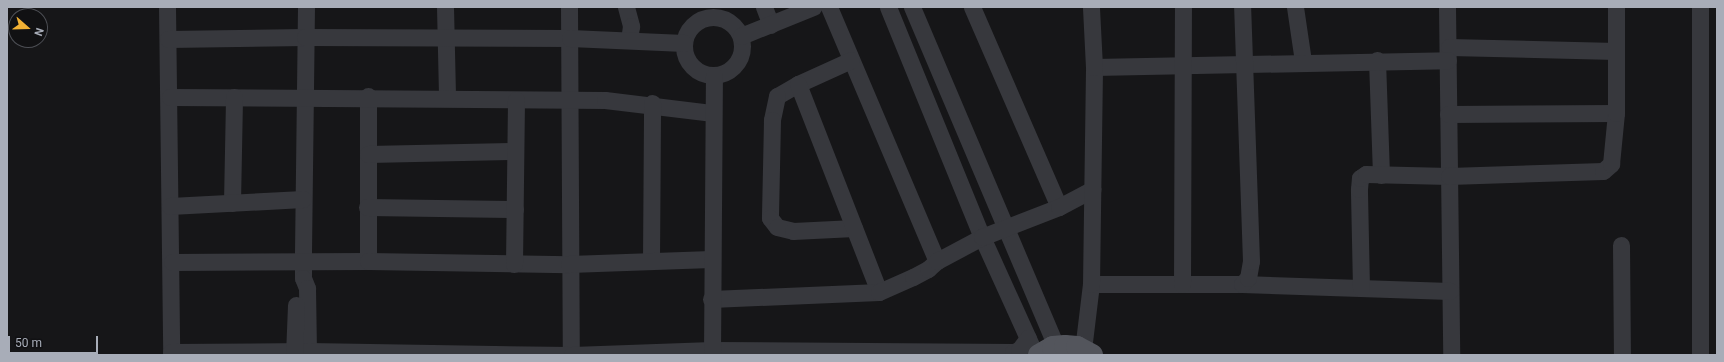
<!DOCTYPE html>
<style>
body{margin:0}
#map{position:relative;width:1724px;height:362px;overflow:hidden;background:#161618;font-family:Roboto,sans-serif}
div>[style]{position:absolute}
.minor>*{height:17px;margin:-8.5px;padding:0 8.5px;transform-origin:8.5px;border-radius:8.5px;background:#37383d}
.minor>.ring{margin:-8.5px;padding:0;box-sizing:content-box;background:none;border:17px solid #37383d;border-radius:50%}
.major>*{height:22px;margin:-11px;padding:0 11px;transform-origin:11px;border-radius:11px;background:#53555c}
span{translate:-50% -50%;white-space:nowrap;text-align:center;line-height:1.15;-webkit-text-stroke:4px #111113;paint-order:stroke}
.frame{position:absolute;inset:0;border:8px solid #a8adb8;pointer-events:none}
.north{position:absolute;left:8px;top:8px;width:40px;height:40px;box-sizing:border-box;background:#111113;border:1px solid #4d4f55;border-radius:50%;rotate:110deg;font-size:11px;font-weight:700;line-height:16px;text-align:center;color:#a8adb8}
.north::after{content:'';display:block;margin:auto;width:14px;height:18px;background:#f2b134;clip-path:polygon(50% 0,100% 100%,50% 72%,0 100%)}
.scale{position:absolute;left:8px;top:336px;width:90px;height:18px;box-sizing:border-box;border:2px solid #a8adb8;border-top:0;padding-left:5px;font-size:12px;line-height:14px;white-space:nowrap;color:#a8adb8;-webkit-text-stroke:3px #111113;paint-order:stroke}
</style>
<div id="map">
<div class="minor">
<div style="left:167px;top:7px;width:348px;rotate:89.3deg"></div>
<div style="left:306px;top:7px;width:255px;rotate:90.7deg"></div>
<div style="left:303px;top:262px;width:16px;rotate:90deg"></div>
<div style="left:303px;top:278px;width:11px;rotate:68deg"></div>
<div style="left:307px;top:288px;width:67px;rotate:89.1deg"></div>
<div style="left:445px;top:7px;width:91px;rotate:88.7deg"></div>
<div style="left:569px;top:7px;width:348px;rotate:89.7deg"></div>
<div style="left:626px;top:7px;width:20px;rotate:75deg"></div>
<div style="left:631px;top:26px;width:14px;rotate:98deg"></div>
<div style="left:764px;top:7px;width:19px;rotate:69deg"></div>
<div style="left:829px;top:7px;width:276px;rotate:67deg"></div>
<div style="left:888px;top:7px;width:248px;rotate:67.8deg"></div>
<div style="left:982px;top:237px;width:121px;rotate:65.6deg"></div>
<div style="left:912px;top:7px;width:369px;rotate:67deg"></div>
<div style="left:972px;top:7px;width:218px;rotate:66.5deg"></div>
<div style="left:1295px;top:7px;width:55px;rotate:81.6deg"></div>
<div style="left:1447px;top:7px;width:348px;rotate:89.3deg"></div>
<div class="ring" style="left:684px;top:17px;width:41px;height:41px"></div>
<div style="left:741px;top:36px;width:78px;rotate:-21.9deg"></div>
<div style="left:168px;top:39px;width:137px;rotate:-0.8deg"></div>
<div style="left:305px;top:37px;width:265px;rotate:0.2deg"></div>
<div style="left:570px;top:38px;width:114px;rotate:2.5deg"></div>
<div style="left:1449px;top:47px;width:167px;rotate:1.4deg"></div>
<div style="left:851px;top:60px;width:58px;rotate:155.6deg"></div>
<div style="left:798px;top:84px;width:24px;rotate:150deg"></div>
<div style="left:777px;top:96px;width:25px;rotate:102deg"></div>
<div style="left:772px;top:120px;width:98px;rotate:91.2deg"></div>
<div style="left:770px;top:218px;width:11px;rotate:52deg"></div>
<div style="left:777px;top:227px;width:16px;rotate:14deg"></div>
<div style="left:793px;top:231px;width:61px;rotate:-2.8deg"></div>
<div style="left:1377px;top:60px;width:115px;rotate:88deg"></div>
<div style="left:1094px;top:67px;width:354px;rotate:-1.1deg"></div>
<div style="left:798px;top:84px;width:223px;rotate:68.7deg"></div>
<div style="left:368px;top:96px;width:165px;rotate:90deg"></div>
<div style="left:170px;top:97px;width:435px;rotate:0.4deg"></div>
<div style="left:605px;top:100px;width:109px;rotate:6.9deg"></div>
<div style="left:1448px;top:114px;width:168px;rotate:-0.3deg"></div>
<div style="left:368px;top:154px;width:147px;rotate:-1.2deg"></div>
<div style="left:232px;top:203px;width:106px;rotate:-88.9deg"></div>
<div style="left:170px;top:206px;width:133px;rotate:-3deg"></div>
<div style="left:367px;top:207px;width:148px;rotate:0.8deg"></div>
<div style="left:1621px;top:245px;width:110px;rotate:89.5deg"></div>
<div style="left:651px;top:259px;width:156px;rotate:-89.6deg"></div>
<div style="left:172px;top:262px;width:196px;rotate:-0.3deg"></div>
<div style="left:368px;top:261px;width:201px;rotate:0.9deg"></div>
<div style="left:569px;top:264px;width:142px;rotate:-2deg"></div>
<div style="left:514px;top:264px;width:164px;rotate:-89.3deg"></div>
<div style="left:1091px;top:284px;width:151px"></div>
<div style="left:1242px;top:284px;width:208px;rotate:1.9deg"></div>
<div style="left:1182px;top:284px;width:277px;rotate:-89.8deg"></div>
<div style="left:1242px;top:284px;width:8px;rotate:-45deg"></div>
<div style="left:1248px;top:278px;width:17px;rotate:-80deg"></div>
<div style="left:1251px;top:261px;width:254px;rotate:-92deg"></div>
<div style="left:1361px;top:288px;width:99px;rotate:-91.2deg"></div>
<div style="left:1359px;top:189px;width:11px;rotate:-85deg"></div>
<div style="left:1360px;top:178px;width:7px;rotate:-34deg"></div>
<div style="left:1366px;top:174px;width:83px;rotate:1.4deg"></div>
<div style="left:1449px;top:176px;width:154px;rotate:-1.9deg"></div>
<div style="left:1603px;top:171px;width:11px;rotate:-41deg"></div>
<div style="left:1611px;top:164px;width:51px;rotate:-84.4deg"></div>
<div style="left:1616px;top:113px;width:106px;rotate:-90deg"></div>
<div style="left:711px;top:299px;width:168px;rotate:-2.4deg"></div>
<div style="left:879px;top:292px;width:37px;rotate:-24deg"></div>
<div style="left:913px;top:277px;width:17px;rotate:-28deg"></div>
<div style="left:928px;top:269px;width:12px;rotate:-42deg"></div>
<div style="left:937px;top:261px;width:51px;rotate:-28.1deg"></div>
<div style="left:982px;top:237px;width:83px;rotate:-21.3deg"></div>
<div style="left:1059px;top:207px;width:38px;rotate:-28deg"></div>
<div style="left:1083px;top:350px;width:66px;rotate:-83.1deg"></div>
<div style="left:1091px;top:284px;width:217px;rotate:-89.2deg"></div>
<div style="left:1094px;top:67px;width:60px;rotate:-92.9deg"></div>
<div style="left:171px;top:352px;width:137px;rotate:-0.4deg"></div>
<div style="left:308px;top:351px;width:262px;rotate:0.9deg"></div>
<div style="left:294px;top:355px;width:50px;rotate:-87.7deg"></div>
<div style="left:572px;top:355px;width:140px;rotate:-2deg"></div>
<div style="left:712px;top:350px;width:301px;rotate:0.4deg"></div>
<div style="left:1013px;top:352px;width:6px;rotate:-18deg"></div>
<div style="left:1019px;top:350px;width:15px;rotate:-53deg"></div>
<div style="left:712px;top:355px;width:279px;rotate:-89.6deg"></div>
<div style="left:1700px;top:355px;width:348px;rotate:-90deg"></div>
</div>
<div class="major">
<div style="left:1039px;top:355px;width:16px;rotate:-30deg"></div>
<div style="left:1053px;top:347px;width:12px;rotate:-5deg"></div>
<div style="left:1065px;top:346px;width:12px;rotate:5deg"></div>
<div style="left:1077px;top:347px;width:17px;rotate:28deg"></div>
</div>
<div class="frame"></div>
<div class="north">N</div>
<div class="scale">50 m</div>
</div>
